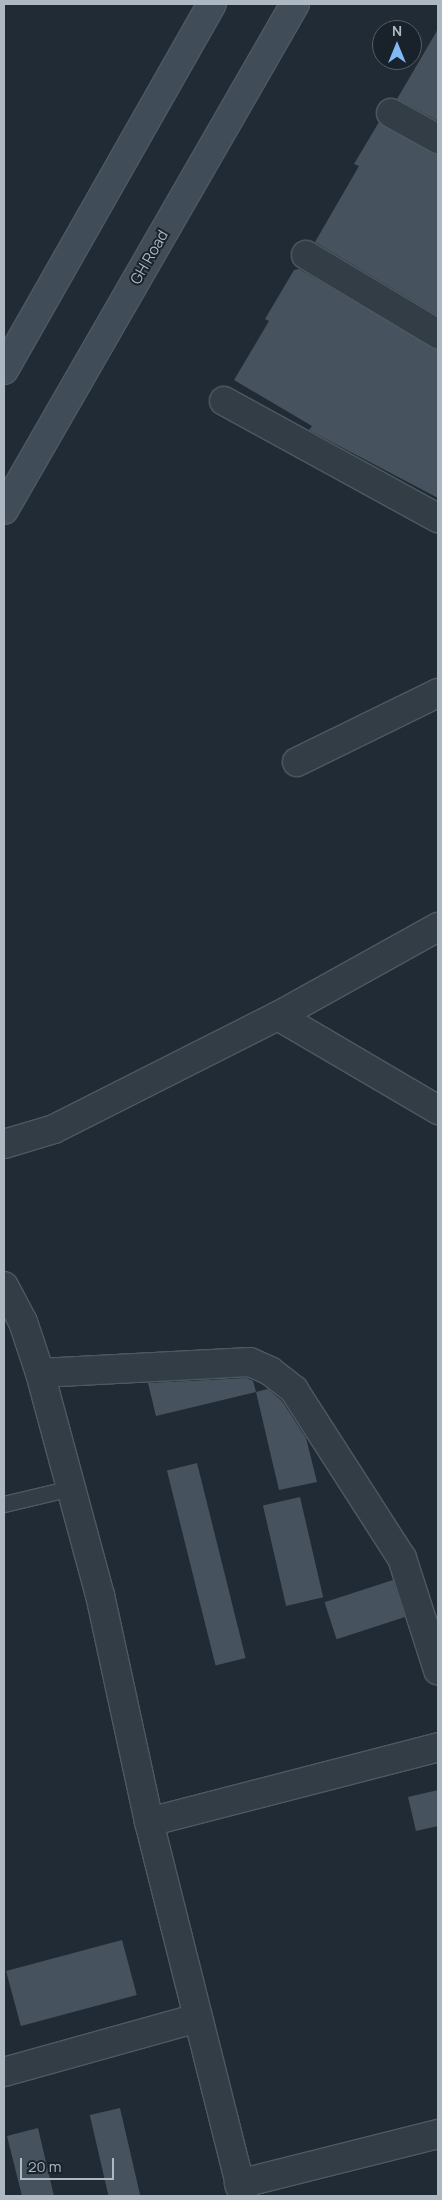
<!DOCTYPE html>
<style>
body{margin:0}
#map{position:relative;width:442px;height:2200px;overflow:hidden;background:#202b35;font-family:Manrope,sans-serif}
div>[style]{position:absolute}
.building>*{inset:0;background:#46535f;transform-origin:0 0}
.roads{filter:drop-shadow(1px 0 #4e5861) drop-shadow(-1px 0 #4e5861) drop-shadow(0 1px #4e5861) drop-shadow(0 -1px #4e5861)}
.service>*{height:15px;margin:-7.5px;padding:0 7.5px;transform-origin:7.5px;border-radius:7.5px;background:#333d46}
.minor>*{height:28px;margin:-14px;padding:0 14px;transform-origin:14px;border-radius:14px;background:#333d46}
.tertiary>*{height:28px;margin:-14px;padding:0 14px;transform-origin:14px;border-radius:14px;background:#333d46}
.secondary>*{height:28px;margin:-14px;padding:0 14px;transform-origin:14px;border-radius:14px;background:#414c59}
span{translate:-50% -50%;white-space:nowrap;text-align:center;line-height:1.15;-webkit-text-stroke:4px #19222a;paint-order:stroke}
.street-label{font-size:15px;color:#adb8c3}
.frame{position:absolute;inset:0;border:5px solid #adb8c3;pointer-events:none}
.north{position:absolute;left:372px;top:20px;width:50px;height:50px;box-sizing:border-box;background:#19222a;border:1px solid #545e67;border-radius:50%;rotate:0deg;font-size:14px;font-weight:700;line-height:20px;text-align:center;color:#adb8c3}
.north::after{content:'';display:block;margin:auto;width:18px;height:22px;background:#81b9f5;clip-path:polygon(50% 0,100% 100%,50% 72%,0 100%)}
.scale{position:absolute;left:20px;top:2158px;width:94px;height:22px;box-sizing:border-box;border:2px solid #adb8c3;border-top:0;padding-left:6px;font-size:15px;line-height:18px;white-space:nowrap;color:#adb8c3;-webkit-text-stroke:4px #19222a;paint-order:stroke}
</style>
<div id="map">
<div class="building">
<div style="clip-path:polygon(438px 29px,438px 121px,397px 99px)"></div>
<div style="clip-path:polygon(379px 122px,438px 155px,438px 316px,315px 242px,359px 166px,354px 164px)"></div>
<div style="clip-path:polygon(299px 269px,438px 350px,438px 498px,309px 430px,312px 426px,234px 380px,269px 321px,265px 319px,294px 270px)"></div>
<div style="clip-path:polygon(247px 1378px,253px 1381px,256px 1392px,156px 1416px,148px 1383px)"></div>
<div style="clip-path:polygon(268px 1389px,282px 1401px,306px 1438px,317px 1482px,279px 1490px,256px 1392px)"></div>
<div style="left:197px;top:1463px;width:201px;height:31px;rotate:76deg"></div>
<div style="left:300px;top:1497px;width:103px;height:38px;rotate:77deg"></div>
<div style="left:393px;top:1580px;width:39px;height:72px;rotate:72deg"></div>
<div style="clip-path:polygon(438px 1790px,438px 1826px,416px 1831px,408px 1797px)"></div>
<div style="left:122px;top:1940px;width:57px;height:120px;rotate:75deg"></div>
<div style="left:120px;top:2108px;width:90px;height:31px;rotate:77deg"></div>
<div style="clip-path:polygon(38px 2128px,54px 2196px,22px 2196px,7px 2136px)"></div>
</div>
<div class="roads">
<div class="service">
<div style="left:4px;top:1504px;width:69px;rotate:-13.4deg"></div>
</div>
<div class="minor">
<div style="left:391px;top:113px;width:54px;rotate:29deg"></div>
<div style="left:306px;top:255px;width:154px;rotate:30.9deg"></div>
<div style="left:224px;top:401px;width:244px;rotate:28.7deg"></div>
<div style="left:297px;top:762px;width:157px;rotate:-26.1deg"></div>
<div style="left:278px;top:1016px;width:186px;rotate:30.4deg"></div>
<div style="left:40px;top:1373px;width:210px;rotate:-3deg"></div>
<div style="left:250px;top:1362px;width:22px;rotate:24deg"></div>
<div style="left:270px;top:1371px;width:31px;rotate:38deg"></div>
<div style="left:294px;top:1390px;width:200px;rotate:57.3deg"></div>
<div style="left:402px;top:1558px;width:118px;rotate:72.2deg"></div>
<div style="left:149px;top:1822px;width:299px;rotate:-14.5deg"></div>
<div style="left:4px;top:2072px;width:200px;rotate:-15.6deg"></div>
<div style="left:239px;top:2184px;width:205px;rotate:-14.1deg"></div>
</div>
<div class="tertiary">
<div style="left:4px;top:1144px;width:52px;rotate:-16.7deg"></div>
<div style="left:54px;top:1129px;width:251px;rotate:-26.8deg"></div>
<div style="left:278px;top:1016px;width:183px;rotate:-29.1deg"></div>
<div style="left:4px;top:1286px;width:41px;rotate:62.2deg"></div>
<div style="left:23px;top:1322px;width:54px;rotate:71.6deg"></div>
<div style="left:40px;top:1373px;width:230px;rotate:74.9deg"></div>
<div style="left:100px;top:1595px;width:232px;rotate:77.8deg"></div>
<div style="left:149px;top:1822px;width:386px;rotate:75.9deg"></div>
</div>
<div class="secondary">
<div style="left:4px;top:370px;width:421px;rotate:-60.4deg"></div>
<div style="left:4px;top:510px;width:584px;rotate:-60.1deg"></div>
</div>
</div>
<div class="street-label">
<span style="left:149px;top:257px;rotate:-60deg">GH Road</span>
</div>
<div class="frame"></div>
<div class="north">N</div>
<div class="scale">20 m</div>
</div>
